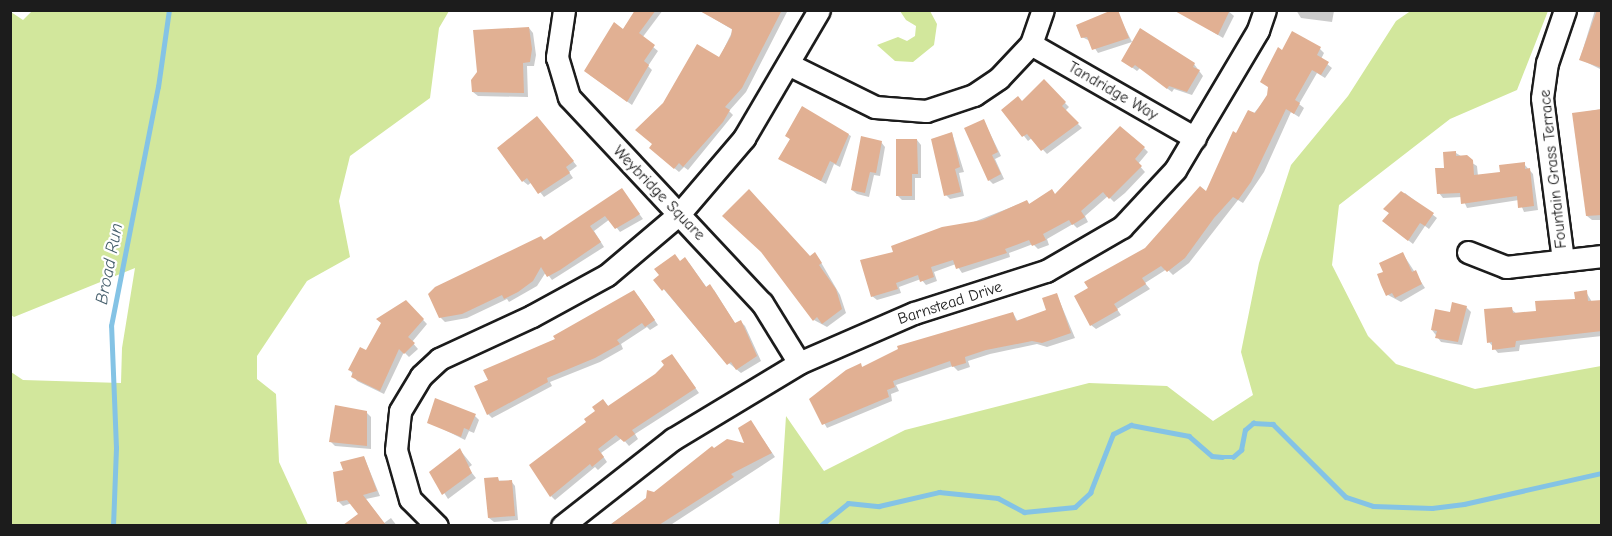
<!DOCTYPE html>
<style>
body{margin:0}
#map{position:relative;width:1612px;height:536px;overflow:hidden;background:#fff;font-family:"Comic Neue",sans-serif}
div>[style]{position:absolute}
.green>*{inset:0;background:#d2e79c}
.shadow>*{inset:0;background:#0003}
.stream>*{height:4.5px;margin:-2.25px;padding:0 2.25px;transform-origin:2.25px;border-radius:2.25px;background:#84c3e5}
.building>*{inset:0;background:#e1b093}
.roads{filter:drop-shadow(2px 0 #1c1c1c) drop-shadow(-2px 0 #1c1c1c) drop-shadow(0 2px #1c1c1c) drop-shadow(0 -2px #1c1c1c)}
.minor>*{height:21px;margin:-10.5px;padding:0 10.5px;transform-origin:10.5px;border-radius:10.5px;background:#fff}
span{translate:-50% -50%;white-space:nowrap;text-align:center;line-height:1.15;-webkit-text-stroke:4.5px #fff;paint-order:stroke}
.street-label{font-size:16px;color:#1c1c1c}
.water-label{font-size:18px;color:#465f6c;font-style:italic}
.frame{position:absolute;inset:0;border:12px solid #1c1c1c;pointer-events:none}
</style>
<div id="map">
<div class="green">
<div style="clip-path:polygon(1412px 10px,1548px 11px,1517px 90px,1450px 119px,1339px 205px,1332px 265px,1368px 336px,1396px 364px,1475px 389px,1601px 366px,1601px 525px,779px 525px,786px 416px,824px 471px,905px 430px,1089px 383px,1167px 386px,1213px 421px,1253px 395px,1241px 352px,1259px 263px,1291px 165px,1348px 96px,1396px 21px)"></div>
<div style="clip-path:polygon(32px 11px,449px 11px,439px 28px,430px 98px,350px 156px,339px 201px,350px 257px,307px 281px,257px 356px,257px 379px,276px 394px,279px 462px,308px 525px,11px 525px,11px 372px,23px 380px,121px 383px,122px 348px,135px 268px,14px 317px,11px 315px,11px 12px,23px 20px)"></div>
<div style="clip-path:polygon(900px 11px,930px 11px,937px 24px,934px 45px,913px 62px,895px 61px,877px 45px,898px 37px,907px 41px,915px 36px,916px 26px,906px 20px)"></div>
</div>
<div class="shadow">
<div style="clip-path:polygon(637px 10px,663px 10px,642px 38px,658px 51px,648px 66px,652px 70px,632px 105px,590px 75px)"></div>
<div style="clip-path:polygon(718px 10px,788px 10px,746px 92px,729px 111px,733px 115px,688px 170px,684px 167px,679px 172px,655px 152px,719px 59px,733px 30px,713px 18px)"></div>
<div style="clip-path:polygon(1116px 10px,1132px 42px,1098px 53px,1090px 41px,1082px 37px)"></div>
<div style="clip-path:polygon(1227px 10px,1234px 16px,1223px 38px,1187px 16px)"></div>
<div style="clip-path:polygon(1296px 10px,1340px 10px,1340px 11px,1334px 11px,1332px 22px,1301px 18px)"></div>
<div style="clip-path:polygon(1595px 10px,1602px 10px,1602px 70px,1580px 59px)"></div>
<div style="clip-path:polygon(529px 28px,533px 33px,536px 55px,534px 66px,527px 66px,528px 97px,478px 96px,473px 92px)"></div>
<div style="clip-path:polygon(1320px 49px,1324px 53px,1321px 59px,1332px 68px,1325px 78px,1317px 73px,1299px 104px,1304px 108px,1299px 117px,1291px 112px,1264px 172px,1243px 203px,1238px 200px,1189px 263px,1173px 275px,1167px 269px,1145px 283px,1150px 289px,1117px 309px,1121px 315px,1096px 329px,1091px 325px,1146px 250px,1206px 194px,1236px 135px,1269px 95px,1270px 88px,1262px 82px,1282px 52px)"></div>
<div style="clip-path:polygon(1123px 61px,1194px 64px,1203px 76px,1192px 95px,1174px 89px,1172px 92px,1140px 68px,1137px 71px)"></div>
<div style="clip-path:polygon(1044px 82px,1069px 107px,1065px 111px,1082px 128px,1047px 154px,1032px 138px,1028px 141px,1024px 136px,1003px 110px,1023px 103px)"></div>
<div style="clip-path:polygon(1602px 109px,1602px 220px,1592px 220px,1587px 216px,1573px 114px)"></div>
<div style="clip-path:polygon(818px 119px,851px 136px,840px 167px,834px 164px,826px 184px,780px 158px,791px 140px,787px 136px)"></div>
<div style="clip-path:polygon(984px 121px,1001px 156px,995px 159px,1004px 179px,993px 184px,989px 180px)"></div>
<div style="clip-path:polygon(542px 123px,577px 166px,569px 172px,573px 178px,544px 197px,532px 182px,528px 185px,523px 181px)"></div>
<div style="clip-path:polygon(952px 133px,964px 172px,959px 173px,964px 196px,950px 199px,946px 195px)"></div>
<div style="clip-path:polygon(917px 140px,921px 145px,921px 178px,915px 178px,915px 200px,902px 200px,897px 195px)"></div>
<div style="clip-path:polygon(881px 142px,885px 147px,880px 176px,874px 175px,869px 197px,857px 194px,852px 190px)"></div>
<div style="clip-path:polygon(1144px 148px,1148px 152px,1138px 164px,1145px 172px,1125px 193px,1114px 202px,1108px 196px,1085px 216px,1088px 222px,1077px 228px,1073px 224px,1047px 239px,1049px 245px,1038px 249px,1033px 244px,1009px 253px,1010px 257px,962px 273px,956px 264px,934px 272px,937px 281px,926px 285px,921px 279px,899px 287px,901px 293px,877px 300px,872px 296px,895px 253px,1027px 201px,1030px 205px,1056px 195px)"></div>
<div style="clip-path:polygon(1456px 153px,1477px 166px,1478px 176px,1501px 173px,1524px 164px,1533px 174px,1538px 210px,1524px 212px,1519px 200px,1467px 208px,1462px 197px,1443px 198px,1439px 193px)"></div>
<div style="clip-path:polygon(621px 189px,643px 219px,620px 232px,610px 219px,594px 231px,604px 247px,552px 280px,546px 272px,537px 286px,509px 302px,507px 299px,467px 318px,445px 322px,440px 317px)"></div>
<div style="clip-path:polygon(1405px 193px,1437px 218px,1429px 229px,1425px 226px,1413px 244px,1389px 225px,1390px 214px,1385px 209px)"></div>
<div style="clip-path:polygon(1403px 254px,1425px 288px,1401px 302px,1388px 295px,1385px 272px)"></div>
<div style="clip-path:polygon(819px 259px,840px 295px,846px 313px,827px 327px,814px 320px)"></div>
<div style="clip-path:polygon(680px 262px,689px 263px,707px 288px,714px 290px,736px 325px,741px 322px,745px 326px,761px 361px,741px 373px,719px 355px,656px 280px)"></div>
<div style="clip-path:polygon(1586px 292px,1592px 302px,1602px 301px,1602px 336px,1520px 345px,1519px 351px,1498px 353px,1489px 342px,1511px 309px,1517px 314px,1538px 312px,1576px 301px)"></div>
<div style="clip-path:polygon(1057px 295px,1075px 338px,1047px 347px,1037px 344px,990px 354px,968px 361px,970px 367px,958px 371px,953px 366px,896px 385px,899px 391px,891px 394px,892px 401px,827px 428px,810px 399px,860px 365px,863px 368px,1013px 313px,1018px 322px,1048px 311px)"></div>
<div style="clip-path:polygon(638px 296px,658px 325px,650px 330px,647px 327px,621px 344px,623px 349px,600px 362px,550px 382px,552px 386px,492px 418px,488px 414px,490px 381px)"></div>
<div style="clip-path:polygon(406px 302px,427px 324px,412px 342px,418px 349px,409px 357px,404px 352px,384px 394px,357px 381px,350px 370px)"></div>
<div style="clip-path:polygon(1466px 307px,1471px 312px,1462px 345px,1441px 342px,1432px 330px,1451px 314px)"></div>
<div style="clip-path:polygon(672px 355px,699px 393px,635px 434px,638px 439px,629px 446px,622px 438px,601px 453px,607px 462px,598px 470px,595px 467px,555px 500px,551px 496px,603px 400px,609px 407px,656px 375px)"></div>
<div style="clip-path:polygon(366px 412px,371px 417px,371px 449px,335px 446px,330px 441px)"></div>
<div style="clip-path:polygon(475px 416px,479px 420px,474px 433px,469px 431px,465px 440px,429px 422px)"></div>
<div style="clip-path:polygon(751px 422px,775px 457px,669px 526px,611px 524px,714px 450px,746px 446px)"></div>
<div style="clip-path:polygon(460px 450px,472px 465px,468px 468px,476px 478px,448px 499px,431px 472px)"></div>
<div style="clip-path:polygon(364px 457px,380px 496px,366px 499px,384px 523px,391px 518px,397px 526px,353px 526px,350px 522px,361px 515px,352px 503px,343px 506px,339px 502px,344px 471px)"></div>
<div style="clip-path:polygon(486px 480px,511px 481px,515px 486px,518px 520px,494px 522px,489px 518px)"></div>
</div>
<div class="stream">
<div style="left:113px;top:526px;width:78px;rotate:-87.8deg"></div>
<div style="left:116px;top:448px;width:122px;rotate:-92.3deg"></div>
<div style="left:111px;top:326px;width:244px;rotate:-78.9deg"></div>
<div style="left:158px;top:87px;width:78px;rotate:-81.9deg"></div>
<div style="left:820px;top:526px;width:36px;rotate:-39deg"></div>
<div style="left:848px;top:503px;width:31px;rotate:6deg"></div>
<div style="left:879px;top:506px;width:62px;rotate:-13.1deg"></div>
<div style="left:939px;top:492px;width:59px;rotate:5.8deg"></div>
<div style="left:998px;top:498px;width:30px;rotate:28deg"></div>
<div style="left:1024px;top:512px;width:51px;rotate:-5.6deg"></div>
<div style="left:1075px;top:507px;width:21px;rotate:-43deg"></div>
<div style="left:1090px;top:493px;width:63px;rotate:-68.7deg"></div>
<div style="left:1113px;top:434px;width:20px;rotate:-27deg"></div>
<div style="left:1131px;top:425px;width:59px;rotate:10.7deg"></div>
<div style="left:1189px;top:436px;width:30px;rotate:41deg"></div>
<div style="left:1212px;top:456px;width:10px;rotate:6deg"></div>
<div style="left:1222px;top:457px;width:11px"></div>
<div style="left:1233px;top:457px;width:11px;rotate:-41deg"></div>
<div style="left:1241px;top:450px;width:20px;rotate:-79deg"></div>
<div style="left:1245px;top:430px;width:11px;rotate:-41deg"></div>
<div style="left:1253px;top:423px;width:20px;rotate:3deg"></div>
<div style="left:1273px;top:424px;width:103px;rotate:45deg"></div>
<div style="left:1346px;top:497px;width:28px;rotate:18deg"></div>
<div style="left:1373px;top:506px;width:59px;rotate:1.9deg"></div>
<div style="left:1432px;top:508px;width:32px;rotate:-7deg"></div>
<div style="left:1464px;top:504px;width:141px;rotate:-12.7deg"></div>
</div>
<div class="building">
<div style="clip-path:polygon(635px 10px,656px 10px,639px 33px,655px 45px,644px 61px,649px 65px,627px 102px,584px 71px,614px 22px,623px 29px)"></div>
<div style="clip-path:polygon(698px 10px,782px 10px,742px 88px,725px 107px,730px 110px,723px 122px,683px 167px,679px 163px,674px 169px,649px 148px,652px 144px,635px 130px,663px 103px,697px 44px,719px 57px,731px 36px,732px 29px)"></div>
<div style="clip-path:polygon(1112px 10px,1118px 10px,1129px 38px,1092px 50px,1087px 37px,1081px 38px,1076px 25px)"></div>
<div style="clip-path:polygon(1173px 10px,1230px 10px,1218px 35px)"></div>
<div style="clip-path:polygon(1597px 10px,1602px 10px,1602px 68px,1579px 60px)"></div>
<div style="clip-path:polygon(529px 27px,532px 49px,530px 62px,523px 63px,524px 93px,472px 92px,471px 80px,477px 72px,473px 30px)"></div>
<div style="clip-path:polygon(1140px 28px,1195px 63px,1193px 67px,1200px 70px,1187px 92px,1169px 86px,1167px 89px,1135px 65px,1132px 68px,1121px 61px)"></div>
<div style="clip-path:polygon(1292px 31px,1321px 47px,1317px 55px,1329px 62px,1321px 75px,1312px 70px,1295px 100px,1300px 103px,1294px 114px,1286px 109px,1251px 182px,1238px 200px,1233px 197px,1214px 218px,1185px 258px,1167px 272px,1161px 266px,1142px 278px,1146px 284px,1114px 304px,1118px 310px,1090px 326px,1074px 296px,1088px 288px,1084px 282px,1145px 248px,1200px 186px,1206px 191px,1233px 131px,1236px 133px,1248px 110px,1255px 113px,1267px 95px,1268px 87px,1260px 82px,1278px 47px,1282px 50px)"></div>
<div style="clip-path:polygon(1044px 79px,1066px 102px,1062px 106px,1079px 123px,1041px 151px,1027px 134px,1022px 137px,1001px 110px,1018px 96px,1022px 101px)"></div>
<div style="clip-path:polygon(802px 106px,849px 134px,836px 164px,830px 161px,821px 181px,778px 159px,790px 139px,785px 136px)"></div>
<div style="clip-path:polygon(1602px 109px,1602px 215px,1586px 216px,1572px 113px)"></div>
<div style="clip-path:polygon(537px 116px,574px 161px,566px 167px,570px 173px,538px 194px,527px 178px,522px 182px,497px 148px)"></div>
<div style="clip-path:polygon(984px 119px,998px 152px,992px 155px,1001px 174px,988px 181px,964px 128px)"></div>
<div style="clip-path:polygon(1120px 126px,1145px 147px,1135px 159px,1142px 166px,1109px 199px,1103px 192px,1081px 211px,1085px 217px,1072px 225px,1069px 220px,1043px 234px,1046px 240px,1032px 246px,1029px 240px,1005px 249px,1007px 253px,956px 269px,953px 260px,931px 267px,934px 277px,920px 282px,918px 275px,896px 283px,898px 289px,871px 297px,860px 260px,893px 252px,891px 246px,942px 227px,983px 220px,1027px 200px,1029px 204px,1052px 189px,1055px 194px)"></div>
<div style="clip-path:polygon(952px 132px,960px 167px,955px 169px,961px 192px,944px 196px,931px 139px)"></div>
<div style="clip-path:polygon(861px 136px,882px 141px,876px 173px,870px 172px,865px 193px,851px 190px)"></div>
<div style="clip-path:polygon(896px 139px,917px 139px,918px 174px,912px 174px,912px 196px,896px 196px)"></div>
<div style="clip-path:polygon(1456px 151px,1456px 156px,1467px 155px,1473px 160px,1474px 175px,1500px 172px,1499px 165px,1525px 162px,1525px 169px,1530px 168px,1534px 206px,1518px 208px,1517px 196px,1461px 204px,1460px 193px,1437px 194px,1435px 168px,1444px 168px,1443px 152px)"></div>
<div style="clip-path:polygon(622px 188px,640px 214px,634px 218px,615px 229px,605px 216px,590px 226px,601px 242px,560px 270px,547px 277px,541px 267px,533px 281px,518px 292px,504px 299px,502px 295px,462px 314px,439px 318px,428px 294px,435px 287px,541px 236px,544px 240px)"></div>
<div style="clip-path:polygon(749px 189px,810px 256px,815px 252px,822px 263px,819px 265px,836px 289px,842px 309px,822px 324px,817px 317px,813px 321px,761px 252px,722px 216px)"></div>
<div style="clip-path:polygon(1401px 191px,1434px 213px,1425px 226px,1420px 223px,1408px 241px,1382px 221px,1389px 213px,1383px 209px)"></div>
<div style="clip-path:polygon(1403px 252px,1412px 272px,1416px 270px,1422px 284px,1395px 298px,1392px 293px,1386px 296px,1381px 285px,1377px 274px,1383px 272px,1379px 263px)"></div>
<div style="clip-path:polygon(675px 254px,680px 261px,685px 257px,706px 287px,710px 284px,735px 323px,741px 320px,757px 356px,736px 370px,731px 362px,727px 365px,664px 289px,662px 291px,653px 280px,659px 275px,654px 269px)"></div>
<div style="clip-path:polygon(634px 290px,655px 320px,645px 327px,642px 323px,617px 340px,620px 344px,595px 358px,547px 378px,548px 382px,487px 415px,474px 386px,488px 380px,483px 370px,555px 339px,553px 336px)"></div>
<div style="clip-path:polygon(1587px 290px,1588px 301px,1602px 300px,1602px 331px,1516px 341px,1515px 347px,1492px 350px,1492px 342px,1487px 343px,1484px 309px,1512px 307px,1513px 313px,1536px 311px,1535px 301px,1575px 299px,1574px 292px)"></div>
<div style="clip-path:polygon(1057px 293px,1071px 333px,1042px 343px,1032px 341px,986px 350px,965px 357px,966px 363px,952px 367px,950px 361px,893px 381px,895px 387px,887px 390px,889px 397px,822px 425px,809px 399px,846px 370px,861px 363px,862px 367px,898px 349px,897px 346px,1013px 312px,1016px 321px,1046px 310px,1042px 298px)"></div>
<div style="clip-path:polygon(406px 300px,424px 319px,408px 337px,415px 343px,404px 354px,399px 349px,380px 391px,351px 377px,353px 372px,348px 370px,360px 347px,366px 350px,381px 323px,376px 319px)"></div>
<div style="clip-path:polygon(1452px 302px,1467px 306px,1458px 342px,1435px 338px,1437px 331px,1431px 330px,1435px 309px,1450px 312px)"></div>
<div style="clip-path:polygon(672px 354px,696px 388px,632px 430px,635px 434px,624px 442px,616px 435px,598px 449px,604px 457px,592px 467px,590px 464px,550px 497px,529px 465px,586px 422px,584px 419px,595px 411px,592px 407px,603px 399px,608px 406px,655px 374px,664px 365px,661px 361px)"></div>
<div style="clip-path:polygon(435px 398px,476px 414px,469px 430px,464px 428px,461px 437px,427px 423px)"></div>
<div style="clip-path:polygon(335px 405px,367px 411px,367px 446px,329px 442px)"></div>
<div style="clip-path:polygon(751px 420px,772px 453px,731px 474px,734px 477px,659px 525px,610px 525px,646px 498px,647px 490px,654px 492px,712px 446px,714px 448px,727px 439px,744px 443px,738px 428px)"></div>
<div style="clip-path:polygon(460px 448px,472px 473px,442px 495px,429px 472px)"></div>
<div style="clip-path:polygon(364px 456px,377px 491px,363px 495px,386px 525px,343px 525px,358px 514px,347px 500px,337px 502px,333px 472px,343px 470px,340px 462px)"></div>
<div style="clip-path:polygon(498px 477px,499px 481px,512px 480px,515px 516px,488px 518px,484px 478px)"></div>
</div>
<div class="roads">
<div class="minor">
<div style="left:564px;top:10px;width:48px;rotate:98.5deg"></div>
<div style="left:557px;top:57px;width:42px;rotate:73.3deg"></div>
<div style="left:569px;top:97px;width:282px;rotate:46.9deg"></div>
<div style="left:762px;top:303px;width:70px;rotate:58.3deg"></div>
<div style="left:1031px;top:44px;width:189px;rotate:29.8deg"></div>
<div style="left:788px;top:64px;width:97px;rotate:26.3deg"></div>
<div style="left:875px;top:107px;width:51px;rotate:4.5deg"></div>
<div style="left:926px;top:111px;width:51px;rotate:-18.4deg"></div>
<div style="left:974px;top:95px;width:30px;rotate:-34deg"></div>
<div style="left:999px;top:78px;width:47px;rotate:-46.7deg"></div>
<div style="left:1031px;top:44px;width:36px;rotate:-71deg"></div>
<div style="left:1468px;top:252px;width:41px;rotate:21.5deg"></div>
<div style="left:1506px;top:267px;width:97px;rotate:-6.5deg"></div>
<div style="left:1563px;top:260px;width:163px;rotate:-97.4deg"></div>
<div style="left:1542px;top:98px;width:35px;rotate:-82deg"></div>
<div style="left:1547px;top:63px;width:56px;rotate:-71.2deg"></div>
<div style="left:437px;top:526px;width:38px;rotate:-135deg"></div>
<div style="left:410px;top:499px;width:51px;rotate:-105.9deg"></div>
<div style="left:396px;top:450px;width:39px;rotate:-84deg"></div>
<div style="left:400px;top:411px;width:41px;rotate:-59deg"></div>
<div style="left:421px;top:376px;width:25px;rotate:-43deg"></div>
<div style="left:439px;top:359px;width:102px;rotate:-24.8deg"></div>
<div style="left:532px;top:316px;width:85px;rotate:-28.7deg"></div>
<div style="left:607px;top:275px;width:96px;rotate:-40.3deg"></div>
<div style="left:680px;top:213px;width:99px;rotate:-49.5deg"></div>
<div style="left:744px;top:138px;width:148px;rotate:-59.6deg"></div>
<div style="left:562px;top:526px;width:141px;rotate:-38.1deg"></div>
<div style="left:673px;top:439px;width:147px;rotate:-31.1deg"></div>
<div style="left:799px;top:363px;width:125px;rotate:-23.5deg"></div>
<div style="left:914px;top:313px;width:139px;rotate:-17.7deg"></div>
<div style="left:1046px;top:271px;width:88px;rotate:-30.1deg"></div>
<div style="left:1122px;top:227px;width:78px;rotate:-47.1deg"></div>
<div style="left:1175px;top:170px;width:163px;rotate:-59.3deg"></div>
<div style="left:1258px;top:30px;width:21px;rotate:-71deg"></div>
</div>
</div>
<div class="street-label">
<span style="left:1113px;top:91px;rotate:30deg">Tandridge Way</span>
<span style="left:1553px;top:169px;rotate:-96deg">Fountain Grass Terrace</span>
<span style="left:659px;top:193px;rotate:46deg">Weybridge Square</span>
<span style="left:950px;top:303px;rotate:-18deg">Barnstead Drive</span>
</div>
<div class="water-label">
<span style="left:110px;top:264px;rotate:-79deg">Broad Run</span>
</div>
<div class="frame"></div>
</div>
